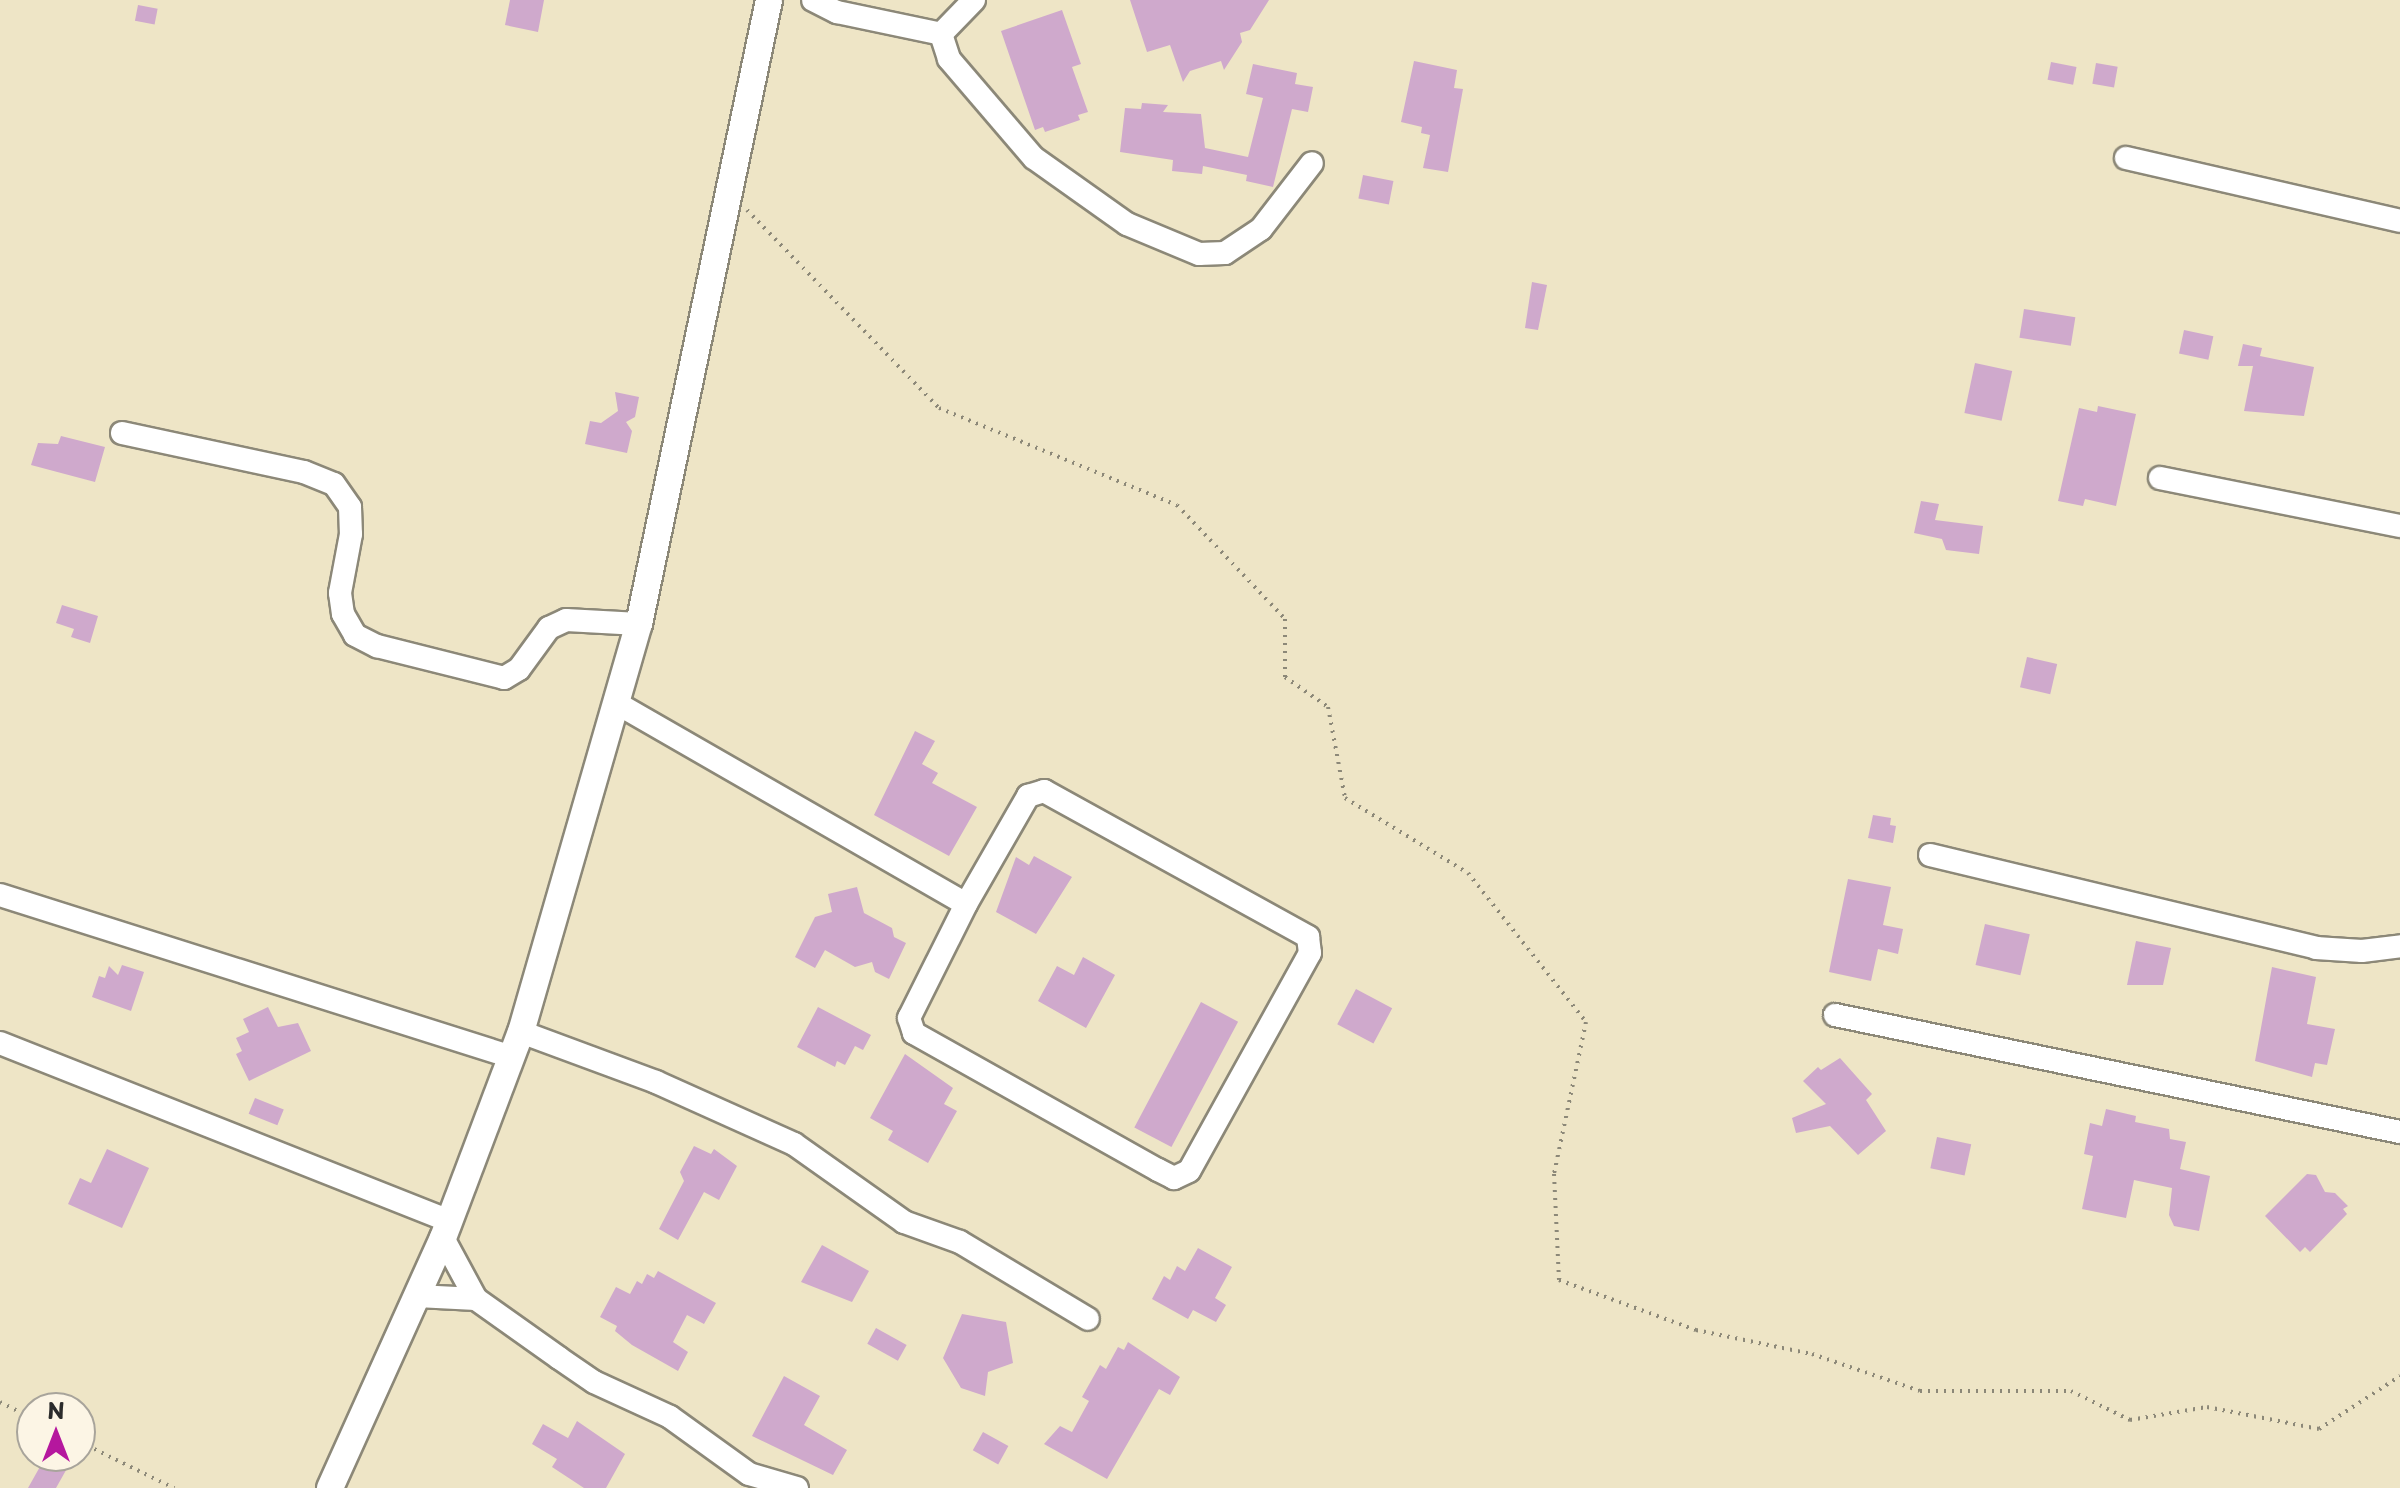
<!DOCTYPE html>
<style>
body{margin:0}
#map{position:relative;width:2400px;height:1488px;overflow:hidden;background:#eee5c6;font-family:"Playpen Sans",sans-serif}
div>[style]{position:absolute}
.building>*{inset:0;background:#cfa9cc;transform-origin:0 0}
.path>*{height:4px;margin-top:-2px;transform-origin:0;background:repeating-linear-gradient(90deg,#8c8878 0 2px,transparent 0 8px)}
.roads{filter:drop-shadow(2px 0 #8c8878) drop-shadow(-2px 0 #8c8878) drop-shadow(0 2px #8c8878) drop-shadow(0 -2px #8c8878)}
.minor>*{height:22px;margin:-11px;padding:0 11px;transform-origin:11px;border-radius:11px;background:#fff}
.tertiary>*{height:26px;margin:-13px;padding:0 13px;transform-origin:13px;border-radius:13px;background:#fff}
span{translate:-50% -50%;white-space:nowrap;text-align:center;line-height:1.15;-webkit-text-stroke:7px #fcf5e5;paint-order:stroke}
.north{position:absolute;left:16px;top:1392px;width:80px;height:80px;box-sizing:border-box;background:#fcf5e5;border:2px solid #a8a49b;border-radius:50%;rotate:0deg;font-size:22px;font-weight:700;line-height:32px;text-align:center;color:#2b2b2b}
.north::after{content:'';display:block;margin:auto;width:28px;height:36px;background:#b5179e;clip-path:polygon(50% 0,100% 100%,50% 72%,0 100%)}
</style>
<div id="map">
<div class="building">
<div style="clip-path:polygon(510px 0,544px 0,538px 32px,505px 25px)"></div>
<div style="clip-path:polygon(1130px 0,1269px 0,1250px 30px,1240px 33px,1242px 42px,1224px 70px,1221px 61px,1190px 71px,1183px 82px,1170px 45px,1147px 52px)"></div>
<div style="left:138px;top:5px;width:20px;height:16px;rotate:11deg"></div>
<div style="clip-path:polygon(1062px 10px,1081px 64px,1072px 67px,1088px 112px,1078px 115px,1080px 120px,1045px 132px,1043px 127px,1035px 130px,1001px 31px)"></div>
<div style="clip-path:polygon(1414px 61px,1457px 70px,1454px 88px,1463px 89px,1448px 172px,1423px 168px,1430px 135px,1421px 133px,1422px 127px,1401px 122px)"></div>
<div style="left:2051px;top:62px;width:26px;height:18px;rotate:11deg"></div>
<div style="left:2096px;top:63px;width:22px;height:21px;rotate:10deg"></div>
<div style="clip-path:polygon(1253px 64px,1297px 73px,1295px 84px,1313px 87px,1308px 112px,1292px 109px,1273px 187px,1246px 181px,1247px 175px,1203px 166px,1202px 174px,1172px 171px,1173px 160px,1120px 152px,1125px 108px,1141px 109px,1142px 103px,1168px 105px,1163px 112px,1201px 114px,1205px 148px,1248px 157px,1263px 98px,1246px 94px)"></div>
<div style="left:1363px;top:175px;width:31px;height:24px;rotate:11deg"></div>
<div style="clip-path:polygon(1532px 282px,1547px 285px,1538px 330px,1525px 328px)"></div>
<div style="left:2024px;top:309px;width:52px;height:29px;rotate:9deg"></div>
<div style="left:2184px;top:330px;width:30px;height:24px;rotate:12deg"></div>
<div style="clip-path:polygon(2243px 344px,2262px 348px,2260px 356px,2314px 367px,2304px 416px,2244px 411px,2253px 366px,2238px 366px)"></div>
<div style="left:1975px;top:363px;width:38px;height:51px;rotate:12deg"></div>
<div style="clip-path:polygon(615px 392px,639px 397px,635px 417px,626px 422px,632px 431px,627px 453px,585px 444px,590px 421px,601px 423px,618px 411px)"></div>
<div style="clip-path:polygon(2098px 406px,2136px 414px,2116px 506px,2085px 499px,2083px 506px,2058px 501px,2079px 408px,2097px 412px)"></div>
<div style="clip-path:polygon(61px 436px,105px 447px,95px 482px,31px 465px,38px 443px,58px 444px)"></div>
<div style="clip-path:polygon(1921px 501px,1939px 504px,1935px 520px,1983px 526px,1979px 554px,1946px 550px,1942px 539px,1914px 533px)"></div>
<div style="clip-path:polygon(62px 605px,98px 616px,90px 643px,71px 637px,74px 629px,56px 623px)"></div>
<div style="left:2027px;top:657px;width:31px;height:31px;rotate:13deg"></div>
<div style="clip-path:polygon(915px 731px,935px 741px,922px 764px,938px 773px,932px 783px,977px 807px,949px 856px,874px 815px)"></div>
<div style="clip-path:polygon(1873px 815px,1891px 818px,1890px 825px,1896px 826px,1893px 843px,1868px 838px)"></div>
<div style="clip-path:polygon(1034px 856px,1072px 877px,1036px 934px,996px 912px,1016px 857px,1029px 865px)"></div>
<div style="clip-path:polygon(1848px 879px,1891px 887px,1883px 925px,1903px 929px,1898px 954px,1878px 949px,1871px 981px,1829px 972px)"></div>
<div style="clip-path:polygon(857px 887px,864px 913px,892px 928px,894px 937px,906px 943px,889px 979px,875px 972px,872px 962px,855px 967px,825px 950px,815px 968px,795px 957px,815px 917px,832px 912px,828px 894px)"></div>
<div style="left:1985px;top:924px;width:46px;height:42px;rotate:13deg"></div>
<div style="clip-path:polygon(2136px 941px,2171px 948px,2163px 985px,2127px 985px)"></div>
<div style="clip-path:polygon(1083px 957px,1115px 975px,1086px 1028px,1038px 1001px,1057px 966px,1074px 975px)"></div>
<div style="clip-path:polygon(122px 965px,144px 972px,131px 1011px,92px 997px,99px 976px,105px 978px,109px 966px,118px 975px)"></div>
<div style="clip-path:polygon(2272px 967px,2316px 977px,2307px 1024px,2335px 1029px,2327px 1065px,2315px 1063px,2312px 1077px,2255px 1061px)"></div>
<div style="left:1356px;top:989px;width:41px;height:40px;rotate:28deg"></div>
<div style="left:1201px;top:1002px;width:42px;height:142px;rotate:28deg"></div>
<div style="clip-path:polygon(268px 1007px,278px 1027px,298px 1023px,311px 1051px,249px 1081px,236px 1054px,242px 1051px,236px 1038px,249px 1032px,243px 1019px)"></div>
<div style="clip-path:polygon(818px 1007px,871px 1035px,863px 1050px,855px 1046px,845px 1065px,837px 1061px,835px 1067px,797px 1047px)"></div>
<div style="clip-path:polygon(905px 1054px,953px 1088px,944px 1104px,957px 1111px,928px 1163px,888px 1140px,893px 1131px,870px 1118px)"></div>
<div style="clip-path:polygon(1840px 1058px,1872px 1094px,1866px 1100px,1886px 1131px,1858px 1155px,1830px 1126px,1796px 1133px,1792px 1118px,1826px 1104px,1803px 1081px,1818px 1067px,1821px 1070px)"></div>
<div style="left:255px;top:1098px;width:31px;height:17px;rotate:22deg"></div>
<div style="clip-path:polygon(2106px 1109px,2136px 1116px,2135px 1122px,2169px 1129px,2170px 1139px,2186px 1142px,2180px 1169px,2210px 1176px,2199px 1231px,2174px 1226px,2169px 1215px,2172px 1188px,2134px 1180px,2126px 1218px,2082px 1209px,2093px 1156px,2084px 1154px,2090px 1123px,2102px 1126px)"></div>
<div style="left:1937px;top:1137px;width:35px;height:32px;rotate:12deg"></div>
<div style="clip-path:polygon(694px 1146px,711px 1154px,714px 1149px,737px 1166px,719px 1200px,704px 1192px,678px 1240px,659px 1229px,684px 1181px,680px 1172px)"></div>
<div style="clip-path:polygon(107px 1149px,149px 1168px,122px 1228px,68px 1204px,80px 1178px,91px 1183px)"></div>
<div style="clip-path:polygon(2307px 1174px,2316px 1175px,2325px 1192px,2335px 1193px,2348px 1206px,2343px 1209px,2347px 1214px,2310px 1252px,2305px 1247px,2300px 1252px,2265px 1216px)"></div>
<div style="clip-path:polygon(822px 1245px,869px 1271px,852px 1302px,801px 1282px)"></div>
<div style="clip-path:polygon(1198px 1248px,1232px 1267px,1215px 1298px,1226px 1305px,1216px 1322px,1193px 1310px,1188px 1319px,1152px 1299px,1164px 1276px,1170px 1280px,1177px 1266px,1185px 1271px)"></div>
<div style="clip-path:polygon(658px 1271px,716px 1303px,704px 1324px,687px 1315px,673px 1342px,688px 1352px,678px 1371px,632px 1345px,615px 1331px,617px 1326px,600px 1317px,616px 1287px,630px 1294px,637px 1281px,642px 1284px,647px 1274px,654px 1278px)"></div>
<div style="clip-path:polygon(962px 1314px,1006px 1322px,1013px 1363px,988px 1372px,985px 1396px,961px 1388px,943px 1358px)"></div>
<div style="left:876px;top:1328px;width:35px;height:18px;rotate:29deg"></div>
<div style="clip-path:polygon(1128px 1342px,1180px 1377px,1170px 1395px,1159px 1389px,1107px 1479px,1044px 1444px,1060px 1426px,1072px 1432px,1089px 1401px,1082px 1397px,1100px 1365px,1106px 1369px,1118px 1347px,1124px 1350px)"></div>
<div style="clip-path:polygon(784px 1376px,820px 1396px,804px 1425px,847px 1450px,833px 1475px,752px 1436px)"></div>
<div style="clip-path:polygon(577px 1421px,625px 1454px,606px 1488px,584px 1488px,552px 1467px,557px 1459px,532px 1444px,543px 1424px,568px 1438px)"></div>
<div style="left:983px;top:1432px;width:29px;height:21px;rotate:29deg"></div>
<div style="clip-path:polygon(46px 1456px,74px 1456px,56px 1488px,28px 1488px)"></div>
</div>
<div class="path">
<div style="left:747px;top:210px;width:276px;rotate:45.9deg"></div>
<div style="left:939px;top:408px;width:257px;rotate:22.2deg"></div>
<div style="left:1177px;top:505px;width:157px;rotate:46.5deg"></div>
<div style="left:1285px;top:619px;width:58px;rotate:90deg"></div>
<div style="left:1285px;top:677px;width:52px;rotate:34.9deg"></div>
<div style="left:1328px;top:707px;width:93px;rotate:79.4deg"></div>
<div style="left:1345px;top:798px;width:144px;rotate:31.4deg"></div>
<div style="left:1468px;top:873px;width:190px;rotate:51.6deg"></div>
<div style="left:1586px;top:1022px;width:155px;rotate:101.9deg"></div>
<div style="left:1554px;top:1174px;width:106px;rotate:87.3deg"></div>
<div style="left:1559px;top:1280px;width:146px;rotate:20.1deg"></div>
<div style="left:1696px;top:1330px;width:118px;rotate:11.7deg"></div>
<div style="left:1812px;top:1354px;width:114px;rotate:18.9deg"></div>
<div style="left:1920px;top:1391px;width:151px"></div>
<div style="left:2071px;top:1391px;width:66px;rotate:26.2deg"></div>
<div style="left:2130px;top:1420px;width:78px;rotate:-9.6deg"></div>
<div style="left:2207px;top:1407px;width:114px;rotate:11.1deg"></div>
<div style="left:2319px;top:1429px;width:97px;rotate:-33.2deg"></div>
<div style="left:0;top:1402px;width:36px;rotate:27deg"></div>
<div style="left:80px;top:1442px;width:105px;rotate:26.1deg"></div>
</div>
<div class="roads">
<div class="minor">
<div style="left:813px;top:0;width:27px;rotate:27deg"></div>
<div style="left:837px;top:12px;width:106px;rotate:11.9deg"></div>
<div style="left:974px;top:0;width:47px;rotate:134.1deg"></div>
<div style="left:941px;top:34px;width:26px;rotate:72deg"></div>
<div style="left:949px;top:59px;width:130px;rotate:49.4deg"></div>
<div style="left:1034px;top:158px;width:114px;rotate:35.4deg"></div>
<div style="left:1127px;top:224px;width:78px;rotate:22.6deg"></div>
<div style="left:1199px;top:254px;width:26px;rotate:-2deg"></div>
<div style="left:1225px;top:253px;width:43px;rotate:-33.7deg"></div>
<div style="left:1261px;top:229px;width:83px;rotate:-52.3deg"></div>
<div style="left:2126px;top:158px;width:281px;rotate:12.9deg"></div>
<div style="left:122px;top:433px;width:186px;rotate:12.1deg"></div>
<div style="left:304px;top:472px;width:32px;rotate:22deg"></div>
<div style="left:334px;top:484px;width:28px;rotate:55deg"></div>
<div style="left:350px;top:507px;width:27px;rotate:88deg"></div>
<div style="left:351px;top:534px;width:60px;rotate:100.6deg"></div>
<div style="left:340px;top:593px;width:21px;rotate:82deg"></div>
<div style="left:343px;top:614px;width:24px;rotate:60deg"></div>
<div style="left:355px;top:635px;width:25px;rotate:27deg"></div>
<div style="left:377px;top:646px;width:131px;rotate:14.1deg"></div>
<div style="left:504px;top:678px;width:17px;rotate:-31deg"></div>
<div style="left:519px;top:669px;width:51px;rotate:-53.8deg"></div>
<div style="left:549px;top:628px;width:19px;rotate:-25deg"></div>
<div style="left:566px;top:620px;width:73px;rotate:3.1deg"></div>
<div style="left:2160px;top:478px;width:245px;rotate:11.3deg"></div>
<div style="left:618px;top:704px;width:401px;rotate:29.9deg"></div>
<div style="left:966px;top:904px;width:125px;rotate:-60.1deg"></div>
<div style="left:1028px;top:796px;width:17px;rotate:-17deg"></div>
<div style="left:1044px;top:791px;width:302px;rotate:28.9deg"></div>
<div style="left:1308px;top:937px;width:16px;rotate:83deg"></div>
<div style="left:1310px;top:953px;width:249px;rotate:119deg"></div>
<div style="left:1189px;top:1171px;width:17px;rotate:155deg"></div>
<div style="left:1174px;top:1178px;width:18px;rotate:-153deg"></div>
<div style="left:1158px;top:1170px;width:280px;rotate:-150.7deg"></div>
<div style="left:914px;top:1033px;width:16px;rotate:-108deg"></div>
<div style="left:909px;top:1018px;width:127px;rotate:-63.4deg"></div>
<div style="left:1930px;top:855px;width:397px;rotate:13.5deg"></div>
<div style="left:2316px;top:948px;width:46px;rotate:3.7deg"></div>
<div style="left:2362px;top:951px;width:38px;rotate:-7deg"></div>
<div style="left:0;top:895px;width:537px;rotate:17.56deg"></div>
<div style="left:1835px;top:1015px;width:577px;rotate:11.7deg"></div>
<div style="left:521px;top:1032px;width:144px;rotate:20.3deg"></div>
<div style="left:656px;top:1082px;width:151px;rotate:24.2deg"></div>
<div style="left:794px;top:1144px;width:135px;rotate:35.3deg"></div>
<div style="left:904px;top:1222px;width:59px;rotate:19.7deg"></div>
<div style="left:960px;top:1242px;width:149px;rotate:31deg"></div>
<div style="left:0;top:1043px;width:484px;rotate:21.6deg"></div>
<div style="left:443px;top:1238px;width:69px;rotate:61.6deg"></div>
<div style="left:476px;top:1299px;width:102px;rotate:35.4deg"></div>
<div style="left:559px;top:1358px;width:42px;rotate:34.4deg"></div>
<div style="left:594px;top:1382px;width:84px;rotate:24.7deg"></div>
<div style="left:670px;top:1417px;width:97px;rotate:35.8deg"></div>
<div style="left:749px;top:1474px;width:50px;rotate:16.3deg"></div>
<div style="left:417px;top:1296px;width:59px;rotate:2.9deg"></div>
</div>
<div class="tertiary">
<div style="left:330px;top:1488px;width:274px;rotate:-65.7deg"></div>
<div style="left:443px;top:1238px;width:220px;rotate:-69.3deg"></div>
<div style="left:521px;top:1032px;width:425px;rotate:-73.9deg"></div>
<div style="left:639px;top:624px;width:637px;rotate:-78.23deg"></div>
</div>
</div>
<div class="north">N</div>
</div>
